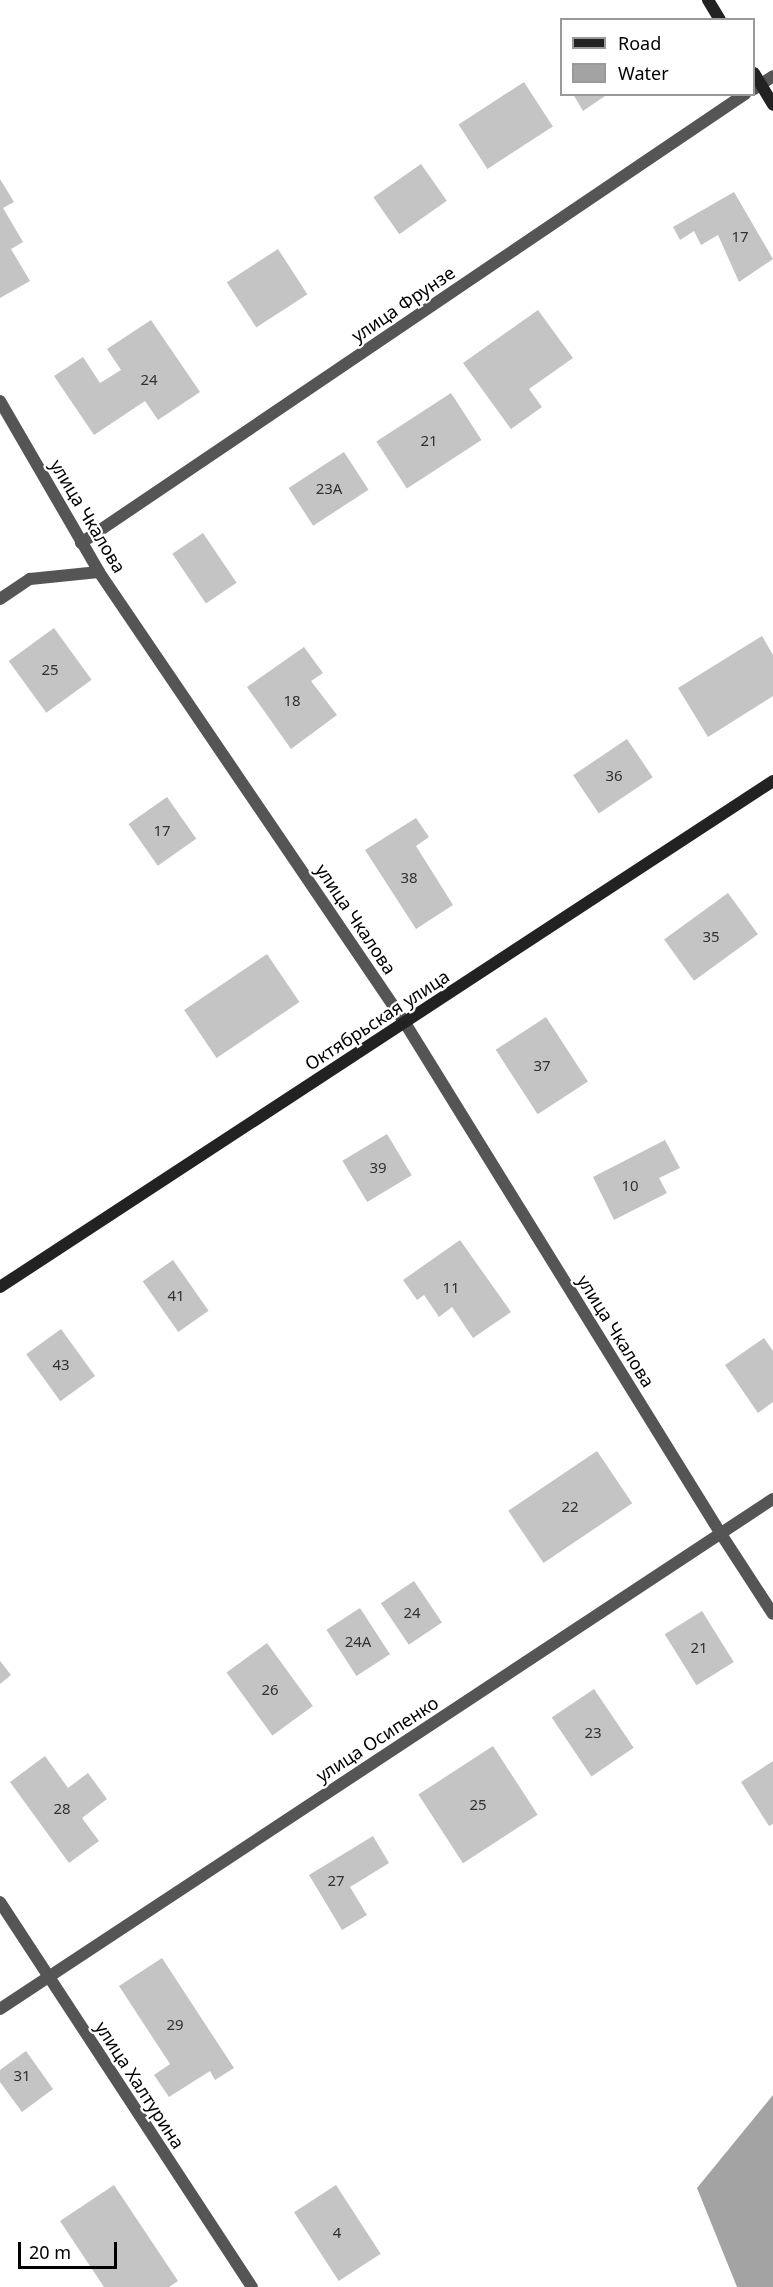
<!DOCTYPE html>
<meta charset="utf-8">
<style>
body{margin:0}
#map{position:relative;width:773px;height:2287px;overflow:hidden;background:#fff;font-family:"Noto Sans",sans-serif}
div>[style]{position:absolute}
.water>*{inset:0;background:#a3a3a3}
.building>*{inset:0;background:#c4c4c4;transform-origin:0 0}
.lane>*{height:12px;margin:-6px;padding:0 6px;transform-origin:6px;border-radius:6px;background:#555}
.street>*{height:12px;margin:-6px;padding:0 6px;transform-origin:6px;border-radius:6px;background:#555}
.secondary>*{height:12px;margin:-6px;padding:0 6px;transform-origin:6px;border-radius:6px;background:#222}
span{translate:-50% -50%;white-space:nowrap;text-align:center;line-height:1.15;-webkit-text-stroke:4.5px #fff;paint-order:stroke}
.number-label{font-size:15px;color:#313131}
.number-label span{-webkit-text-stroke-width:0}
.street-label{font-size:18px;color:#000}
.legend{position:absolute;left:560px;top:18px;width:195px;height:78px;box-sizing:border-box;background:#fff;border:2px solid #999;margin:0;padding:8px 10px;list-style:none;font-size:18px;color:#000}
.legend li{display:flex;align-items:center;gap:12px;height:30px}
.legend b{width:30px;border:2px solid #999}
.scale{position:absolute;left:18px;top:2242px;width:99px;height:27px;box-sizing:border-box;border:3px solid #000;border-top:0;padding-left:8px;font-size:18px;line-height:21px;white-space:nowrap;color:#000;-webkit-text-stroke:4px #fff;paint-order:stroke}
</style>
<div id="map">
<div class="water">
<div style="clip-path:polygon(773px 2095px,773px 2287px,737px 2287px,697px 2188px)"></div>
</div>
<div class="building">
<div style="left:524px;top:82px;width:53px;height:78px;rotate:57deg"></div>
<div style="clip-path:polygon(573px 94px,608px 94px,583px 111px)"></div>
<div style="left:421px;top:164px;width:45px;height:58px;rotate:55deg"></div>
<div style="clip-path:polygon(0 179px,14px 202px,3px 208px,23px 242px,11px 249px,30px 281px,0 298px)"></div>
<div style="clip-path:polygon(734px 192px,773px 259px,739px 282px,718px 235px,701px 245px,694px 231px,680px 240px,673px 227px)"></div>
<div style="left:278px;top:249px;width:54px;height:61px;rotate:57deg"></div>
<div style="clip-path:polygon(538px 310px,573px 358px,529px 389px,542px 407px,511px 429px,463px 363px)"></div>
<div style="clip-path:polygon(151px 320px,200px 392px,158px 420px,145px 401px,94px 435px,54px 376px,83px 357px,100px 383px,121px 370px,107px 349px)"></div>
<div style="left:451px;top:393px;width:56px;height:89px;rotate:57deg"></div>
<div style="left:344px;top:452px;width:45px;height:66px;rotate:57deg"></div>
<div style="left:203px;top:533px;width:60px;height:37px;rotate:56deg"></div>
<div style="left:54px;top:628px;width:64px;height:56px;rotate:54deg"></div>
<div style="clip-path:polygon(762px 636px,773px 655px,773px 696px,708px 737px,678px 688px)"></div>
<div style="clip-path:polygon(304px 647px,323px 673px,311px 681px,337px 715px,291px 749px,247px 687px)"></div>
<div style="left:627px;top:739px;width:46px;height:65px;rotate:56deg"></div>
<div style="left:167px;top:797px;width:51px;height:47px;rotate:55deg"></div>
<div style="clip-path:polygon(416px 818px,429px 837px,416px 846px,453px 905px,416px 929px,365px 850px)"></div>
<div style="left:728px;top:893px;width:51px;height:79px;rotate:54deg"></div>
<div style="left:267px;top:954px;width:58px;height:100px;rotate:56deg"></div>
<div style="left:546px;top:1017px;width:77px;height:60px;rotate:57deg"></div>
<div style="left:387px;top:1134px;width:48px;height:52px;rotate:59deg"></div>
<div style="clip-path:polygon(665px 1140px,680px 1168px,659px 1178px,667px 1193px,614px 1220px,593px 1177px)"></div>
<div style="clip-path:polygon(460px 1240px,511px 1312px,473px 1338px,452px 1307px,439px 1317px,424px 1295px,417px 1300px,403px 1280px)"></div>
<div style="left:173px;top:1260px;width:62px;height:37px;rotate:55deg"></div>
<div style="left:61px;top:1329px;width:58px;height:43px;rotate:54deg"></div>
<div style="clip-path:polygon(764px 1338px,773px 1351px,773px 1402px,758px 1413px,725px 1365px)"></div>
<div style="left:597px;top:1451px;width:63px;height:107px;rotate:56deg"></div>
<div style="left:414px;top:1581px;width:50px;height:40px;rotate:56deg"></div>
<div style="left:360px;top:1608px;width:55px;height:40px;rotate:57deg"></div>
<div style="left:702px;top:1611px;width:60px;height:44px;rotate:58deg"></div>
<div style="left:267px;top:1643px;width:78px;height:50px;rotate:54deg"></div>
<div style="clip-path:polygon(0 1661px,11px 1675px,0 1684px)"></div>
<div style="left:594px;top:1689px;width:71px;height:51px;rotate:56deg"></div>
<div style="left:493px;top:1746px;width:82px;height:89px;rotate:57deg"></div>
<div style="clip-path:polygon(45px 1756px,68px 1788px,88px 1773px,107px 1799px,82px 1818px,99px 1841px,69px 1863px,10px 1782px)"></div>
<div style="clip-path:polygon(773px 1761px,773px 1824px,769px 1826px,741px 1782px)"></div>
<div style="clip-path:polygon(373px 1836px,389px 1863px,350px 1887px,367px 1915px,342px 1930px,309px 1875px)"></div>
<div style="clip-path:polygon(162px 1958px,234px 2068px,215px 2080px,210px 2071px,169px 2097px,154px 2075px,170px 2064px,119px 1986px)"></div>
<div style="clip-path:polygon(26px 2051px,53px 2089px,22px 2112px,0 2082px,0 2070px)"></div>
<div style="clip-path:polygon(114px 2185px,178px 2281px,169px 2287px,104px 2287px,60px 2221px)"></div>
<div style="left:336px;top:2185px;width:82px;height:50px;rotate:57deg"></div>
</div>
<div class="lane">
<div style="left:721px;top:1534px;width:95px;rotate:57deg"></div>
</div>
<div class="street">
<div style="left:754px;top:89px;width:23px;rotate:-34deg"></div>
<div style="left:0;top:401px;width:198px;rotate:59.9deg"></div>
<div style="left:99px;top:572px;width:545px;rotate:55.84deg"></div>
<div style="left:405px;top:1023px;width:601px;rotate:58.27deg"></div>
<div style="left:81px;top:543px;width:802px;rotate:-34.07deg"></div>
<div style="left:0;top:599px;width:36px;rotate:-34deg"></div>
<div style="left:30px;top:579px;width:69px;rotate:-5.8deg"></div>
<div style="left:0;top:1902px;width:460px;rotate:56.8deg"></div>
<div style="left:0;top:2009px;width:926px;rotate:-33.42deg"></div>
</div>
<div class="secondary">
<div style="left:708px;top:0;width:23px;rotate:59deg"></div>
<div style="left:754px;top:73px;width:37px;rotate:59deg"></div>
<div style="left:0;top:1287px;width:924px;rotate:-33.21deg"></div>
</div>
<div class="number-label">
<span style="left:740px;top:237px">17</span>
<span style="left:149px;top:380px">24</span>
<span style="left:429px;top:441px">21</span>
<span style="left:329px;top:489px">23А</span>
<span style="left:50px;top:670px">25</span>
<span style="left:292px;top:701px">18</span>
<span style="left:614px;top:776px">36</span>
<span style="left:162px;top:831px">17</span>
<span style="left:409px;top:878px">38</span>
<span style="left:711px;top:937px">35</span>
<span style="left:542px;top:1066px">37</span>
<span style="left:378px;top:1168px">39</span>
<span style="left:630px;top:1186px">10</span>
<span style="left:451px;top:1288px">11</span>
<span style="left:176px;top:1296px">41</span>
<span style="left:61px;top:1365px">43</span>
<span style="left:570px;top:1507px">22</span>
<span style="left:412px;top:1613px">24</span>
<span style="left:358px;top:1642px">24А</span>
<span style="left:699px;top:1648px">21</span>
<span style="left:270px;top:1690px">26</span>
<span style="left:593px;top:1733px">23</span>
<span style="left:478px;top:1805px">25</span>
<span style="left:62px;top:1809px">28</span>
<span style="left:336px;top:1881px">27</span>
<span style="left:175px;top:2025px">29</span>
<span style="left:22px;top:2076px">31</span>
<span style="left:337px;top:2233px">4</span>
</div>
<div class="street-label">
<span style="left:403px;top:304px;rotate:-34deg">улица Фрунзе</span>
<span style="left:88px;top:516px;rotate:59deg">улица Чкалова</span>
<span style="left:356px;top:919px;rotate:56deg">улица Чкалова</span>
<span style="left:377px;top:1020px;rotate:-33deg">Октябрьская улица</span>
<span style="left:616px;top:1331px;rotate:58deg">улица Чкалова</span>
<span style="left:377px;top:1739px;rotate:-33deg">улица Осипенко</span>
<span style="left:140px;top:2085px;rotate:57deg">улица Халтурина</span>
</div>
<ul class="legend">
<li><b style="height:8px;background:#222"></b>Road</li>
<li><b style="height:16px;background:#a3a3a3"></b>Water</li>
</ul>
<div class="scale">20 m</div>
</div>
